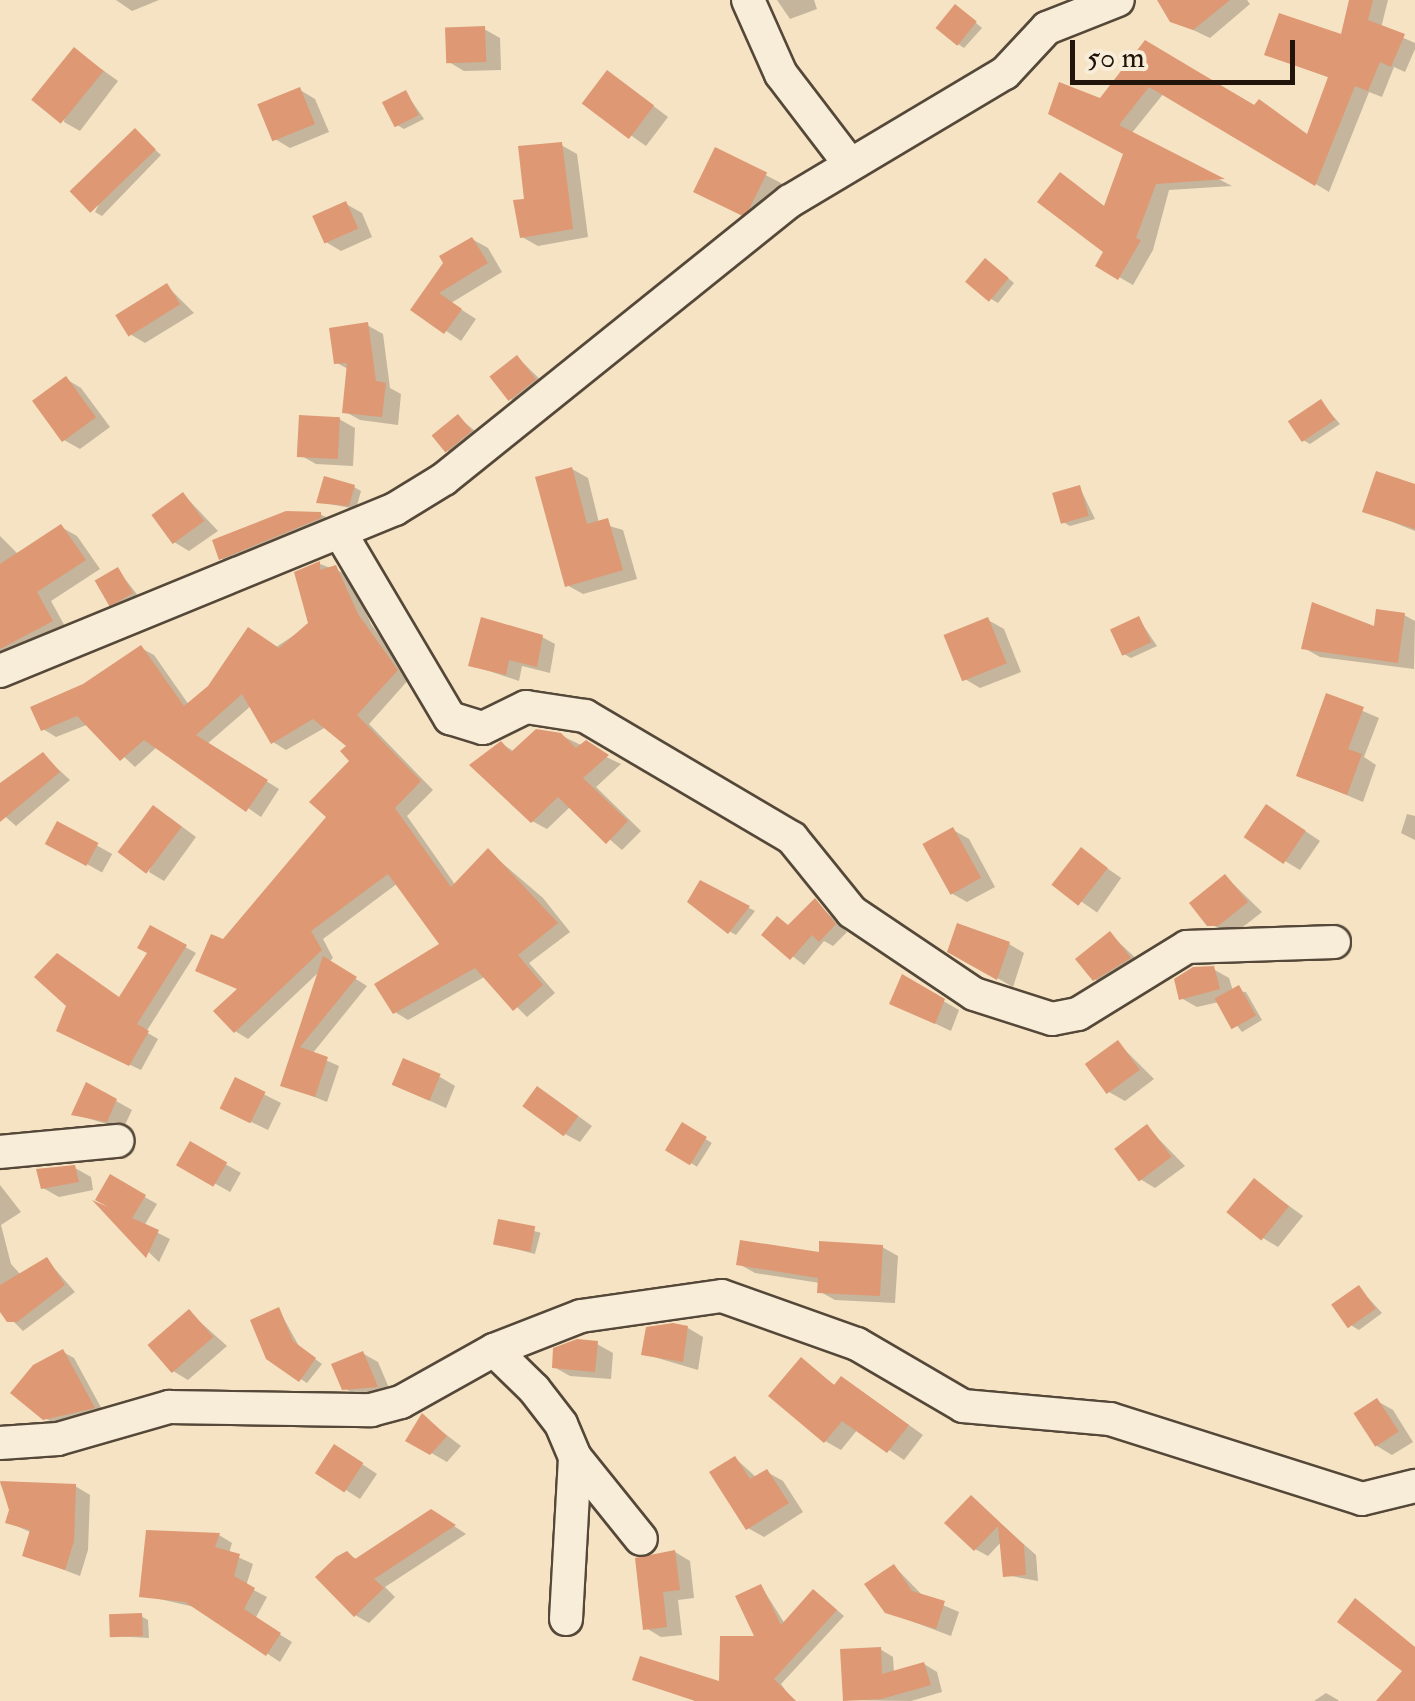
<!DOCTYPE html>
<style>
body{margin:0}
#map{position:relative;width:1415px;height:1701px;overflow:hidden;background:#f5e3c3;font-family:"IM FELL Double Pica",serif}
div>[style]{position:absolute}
.shadow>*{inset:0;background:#0003;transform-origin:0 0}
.building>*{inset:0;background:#de9874;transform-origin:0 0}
.roads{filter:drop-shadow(2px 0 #554839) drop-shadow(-2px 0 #554839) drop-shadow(0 2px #554839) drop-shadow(0 -2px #554839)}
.minor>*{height:32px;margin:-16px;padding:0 16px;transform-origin:16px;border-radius:16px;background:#f8edd8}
span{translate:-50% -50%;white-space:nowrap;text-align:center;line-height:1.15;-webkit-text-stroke:9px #f8edd8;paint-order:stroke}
.scale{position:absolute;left:1070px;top:40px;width:225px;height:45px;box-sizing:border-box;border:5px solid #20140b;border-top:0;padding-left:12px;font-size:30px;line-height:35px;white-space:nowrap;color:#20140b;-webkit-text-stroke:8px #f8edd8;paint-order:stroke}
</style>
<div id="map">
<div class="shadow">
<div style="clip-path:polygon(116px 0,159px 0,132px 11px)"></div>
<div style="clip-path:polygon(777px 0,814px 0,817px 9px,790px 19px)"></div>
<div style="clip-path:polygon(1169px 0,1247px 0,1250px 4px,1210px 38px,1172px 20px)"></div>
<div style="clip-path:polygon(1351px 0,1388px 0,1381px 28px,1415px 43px,1415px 49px,1405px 72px,1394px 67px,1382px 97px,1369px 92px,1329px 192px,1164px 93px,1131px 134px,1232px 186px,1169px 190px,1153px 250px,1133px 285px,1098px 265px,1106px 251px,1061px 175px,1107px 208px,1126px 153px,1101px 101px,1145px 43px,1309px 136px,1330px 78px,1267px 54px,1343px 37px)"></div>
<div style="clip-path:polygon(962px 11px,982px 28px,964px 48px,958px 44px)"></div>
<div style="clip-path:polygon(484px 29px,500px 38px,501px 70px,464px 71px,449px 62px)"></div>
<div style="clip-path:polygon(75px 50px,118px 81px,80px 131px,64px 122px)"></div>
<div style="clip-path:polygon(623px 83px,668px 117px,646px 146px,585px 103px)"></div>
<div style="clip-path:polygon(300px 90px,315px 99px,329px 132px,290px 148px,275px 139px)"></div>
<div style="clip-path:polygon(406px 93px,424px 119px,404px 129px,397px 125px)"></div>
<div style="clip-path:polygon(135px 132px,161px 155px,102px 216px,95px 212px)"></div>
<div style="clip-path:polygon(561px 145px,577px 154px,588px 237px,538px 246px,522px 237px,526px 201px)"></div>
<div style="clip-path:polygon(716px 150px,781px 183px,757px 222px,712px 200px)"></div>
<div style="clip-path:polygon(346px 204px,362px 213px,372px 237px,341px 251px,326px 242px)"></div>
<div style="clip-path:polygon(472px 239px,488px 248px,502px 272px,451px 303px,476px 319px,461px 341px,414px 309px)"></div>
<div style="clip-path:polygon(992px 265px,1014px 283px,998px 303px,991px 299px)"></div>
<div style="clip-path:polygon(167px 286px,194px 313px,145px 343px,130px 334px)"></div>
<div style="clip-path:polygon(367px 325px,383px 334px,390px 388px,401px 394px,398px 425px,360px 420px,344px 411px,348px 369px,337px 363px)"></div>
<div style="clip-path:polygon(518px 358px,550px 389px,526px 408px,511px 399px)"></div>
<div style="clip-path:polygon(66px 379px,81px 388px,110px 427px,80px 449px,64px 440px)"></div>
<div style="clip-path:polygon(1321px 402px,1340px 424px,1310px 444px,1303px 440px)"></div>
<div style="clip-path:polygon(458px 417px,486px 440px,463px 459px,447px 450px)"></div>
<div style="clip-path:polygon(339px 419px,355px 428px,353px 466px,316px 464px,300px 455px)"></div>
<div style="clip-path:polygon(572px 469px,588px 478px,599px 523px,623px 530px,637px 579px,583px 594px,567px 585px)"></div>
<div style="clip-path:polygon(354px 487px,361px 491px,356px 509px,319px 502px)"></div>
<div style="clip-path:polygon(1415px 487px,1415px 531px,1365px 511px)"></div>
<div style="clip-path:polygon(1080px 488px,1095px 519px,1070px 526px,1063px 522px)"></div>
<div style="clip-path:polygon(184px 495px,218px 531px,189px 551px,174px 542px)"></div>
<div style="clip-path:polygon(320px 514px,333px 521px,233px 565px,221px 558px)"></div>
<div style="clip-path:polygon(61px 527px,77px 536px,100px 569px,51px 601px,67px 630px,0 667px,0 536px,19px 555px)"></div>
<div style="clip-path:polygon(320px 564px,349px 575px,371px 624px,410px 678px,369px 724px,433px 790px,407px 816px,456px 886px,488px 851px,543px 898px,570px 932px,529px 963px,555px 993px,527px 1017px,486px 976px,408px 1020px,395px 1012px,443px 944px,398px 883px,323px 939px,333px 958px,329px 962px,367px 986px,312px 1054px,339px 1066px,327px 1102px,283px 1084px,320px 971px,248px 1039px,235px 1031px,240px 989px,330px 817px,353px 761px,349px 746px,326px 727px,286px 750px,273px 742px,252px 705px,207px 744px,279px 789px,261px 817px,158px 746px,135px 767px,89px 724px,56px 737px,43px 729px,84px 687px,141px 648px,154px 655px,189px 705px,311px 624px,297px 574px)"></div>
<div style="clip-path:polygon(118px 570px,139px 597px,118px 607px,110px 603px)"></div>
<div style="clip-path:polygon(1314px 606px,1376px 629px,1404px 615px,1415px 621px,1414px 669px,1320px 657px,1304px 648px)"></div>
<div style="clip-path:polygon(1139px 619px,1157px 646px,1131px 658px,1124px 654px)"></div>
<div style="clip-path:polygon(988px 620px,1004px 629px,1021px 672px,980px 688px,965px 679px)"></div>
<div style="clip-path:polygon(542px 637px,555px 644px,550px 673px,522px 666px,519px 681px,471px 665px)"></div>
<div style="clip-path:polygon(1328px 696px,1379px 718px,1364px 757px,1376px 765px,1363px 802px,1299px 775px)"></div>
<div style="clip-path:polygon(560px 735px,621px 764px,596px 787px,641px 831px,622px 850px,571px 806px,547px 829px,532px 821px,502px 744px,515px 752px)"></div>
<div style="clip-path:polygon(43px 755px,70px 780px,16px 826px,0 812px,0 784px)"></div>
<div style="clip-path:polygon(1407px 814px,1415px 816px,1415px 840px,1401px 833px)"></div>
<div style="clip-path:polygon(1283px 816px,1320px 841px,1300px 870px,1285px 861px)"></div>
<div style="clip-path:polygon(169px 817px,196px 837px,164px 881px,149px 872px)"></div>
<div style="left:58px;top:824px;width:62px;height:21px;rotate:29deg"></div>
<div style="clip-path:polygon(953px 830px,969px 839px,995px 887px,967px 902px,951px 893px)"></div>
<div style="left:1081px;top:850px;width:49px;height:42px;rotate:35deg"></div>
<div style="clip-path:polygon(1226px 877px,1262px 912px,1234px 934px,1209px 924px)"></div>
<div style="clip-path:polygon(701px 883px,755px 911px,736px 935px,729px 931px)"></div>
<div style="clip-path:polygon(815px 901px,847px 932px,833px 946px,824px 941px,804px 965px,765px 935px,790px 927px)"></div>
<div style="clip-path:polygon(151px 928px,196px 953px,146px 1032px,158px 1039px,141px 1070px,69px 1036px,120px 1000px,150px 953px)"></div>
<div style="clip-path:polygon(1110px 934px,1145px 967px,1110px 989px,1095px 979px)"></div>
<div style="clip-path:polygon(1009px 944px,1024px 953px,1013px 987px,950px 951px)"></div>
<div style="clip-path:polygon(1213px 969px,1229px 978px,1233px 991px,1246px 992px,1262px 1020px,1242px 1032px,1219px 1002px,1197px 1007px,1181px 998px)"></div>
<div style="clip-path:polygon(903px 978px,959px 1010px,951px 1031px,892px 1003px)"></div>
<div style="clip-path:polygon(1118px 1043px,1154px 1079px,1125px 1101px,1109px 1092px)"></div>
<div style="clip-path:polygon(440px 1077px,455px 1086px,446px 1108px,410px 1092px)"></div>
<div style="clip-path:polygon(236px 1080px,281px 1103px,268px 1130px,239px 1116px)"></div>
<div style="clip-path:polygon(88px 1085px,132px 1110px,123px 1129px,74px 1114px)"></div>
<div style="clip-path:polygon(553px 1098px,592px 1126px,580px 1142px,565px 1134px)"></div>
<div style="left:683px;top:1125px;width:34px;height:28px;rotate:32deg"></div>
<div style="clip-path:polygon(1147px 1127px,1185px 1166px,1155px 1188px,1140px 1179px)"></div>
<div style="left:191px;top:1145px;width:57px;height:22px;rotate:29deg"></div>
<div style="clip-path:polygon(75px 1168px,91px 1177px,93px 1190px,59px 1197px,43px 1188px)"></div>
<div style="clip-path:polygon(111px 1178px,157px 1204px,144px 1226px,170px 1239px,159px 1262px,102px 1207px,118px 1214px)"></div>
<div style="clip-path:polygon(1255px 1181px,1303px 1216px,1278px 1247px,1263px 1238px)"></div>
<div style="clip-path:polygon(0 1185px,21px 1212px,1px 1225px,11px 1264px,21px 1275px,47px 1260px,75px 1292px,23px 1331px,0 1308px)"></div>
<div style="left:500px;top:1222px;width:42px;height:22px;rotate:15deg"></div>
<div style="clip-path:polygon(882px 1247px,898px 1256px,895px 1303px,835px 1300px,819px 1291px,820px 1283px,755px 1273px,739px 1264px)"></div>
<div style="clip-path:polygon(1359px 1288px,1382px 1313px,1359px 1330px,1352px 1326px)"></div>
<div style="clip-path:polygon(279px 1310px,300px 1348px,322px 1364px,307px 1383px,268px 1358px)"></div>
<div style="clip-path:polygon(189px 1312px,227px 1346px,188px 1380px,173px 1371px)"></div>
<div style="clip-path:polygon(688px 1328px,703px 1337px,698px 1370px,644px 1354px)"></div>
<div style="clip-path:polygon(597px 1344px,613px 1353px,611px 1379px,570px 1376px,554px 1367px)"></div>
<div style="clip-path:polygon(63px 1352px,74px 1358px,104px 1413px,57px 1425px,45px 1418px)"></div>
<div style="clip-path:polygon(362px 1353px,378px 1362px,392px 1395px,360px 1397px,344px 1388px)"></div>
<div style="clip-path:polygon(801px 1361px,836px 1386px,857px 1388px,923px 1435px,904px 1460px,858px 1429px,841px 1450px,825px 1441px)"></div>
<div style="clip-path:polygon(1377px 1401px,1393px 1410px,1413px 1442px,1392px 1455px,1377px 1446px)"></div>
<div style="clip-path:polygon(423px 1417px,461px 1446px,447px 1462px,409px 1440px)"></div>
<div style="clip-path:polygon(350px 1456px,377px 1474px,360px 1499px,318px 1472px)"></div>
<div style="clip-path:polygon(735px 1458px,757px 1478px,767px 1472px,783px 1481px,803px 1512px,764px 1537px,748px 1528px)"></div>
<div style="clip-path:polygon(0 1483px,75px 1486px,90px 1495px,88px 1550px,80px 1576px,25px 1555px,32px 1533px,8px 1522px,12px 1509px)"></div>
<div style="clip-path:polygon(972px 1498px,1036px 1555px,1038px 1581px,1006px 1575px,1002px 1541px,988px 1556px,975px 1549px)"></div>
<div style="clip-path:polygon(445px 1520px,466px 1534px,385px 1587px,395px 1597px,369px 1623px,355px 1615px,347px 1554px,358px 1560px)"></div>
<div style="clip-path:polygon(148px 1532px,219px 1535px,232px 1543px,229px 1553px,253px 1564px,246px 1586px,267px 1597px,255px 1619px,292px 1642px,280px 1662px,199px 1608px,142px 1595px)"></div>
<div style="clip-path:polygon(675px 1552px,690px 1561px,694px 1598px,678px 1600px,682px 1635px,661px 1637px,646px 1628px)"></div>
<div style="clip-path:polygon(894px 1566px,924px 1597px,959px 1612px,951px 1636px,887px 1612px)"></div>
<div style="clip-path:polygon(761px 1586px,785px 1624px,821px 1596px,844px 1616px,781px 1684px,793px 1701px,696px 1701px,722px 1684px,758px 1639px)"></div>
<div style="clip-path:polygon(141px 1616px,148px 1620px,149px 1638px,113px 1636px)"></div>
<div style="clip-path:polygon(880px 1649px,893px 1657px,894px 1673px,924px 1664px,937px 1672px,942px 1692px,911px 1701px,845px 1700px)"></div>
<div style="clip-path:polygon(1326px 1693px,1338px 1700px,1339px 1701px,1314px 1701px)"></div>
</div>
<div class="building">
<div style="clip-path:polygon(1157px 0,1230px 0,1193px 30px,1170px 22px)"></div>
<div style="clip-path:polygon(1349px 0,1373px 0,1368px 20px,1405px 34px,1391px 67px,1380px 62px,1368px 91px,1355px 86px,1315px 186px,1149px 87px,1119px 125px,1225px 179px,1156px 184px,1136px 238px,1141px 240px,1118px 280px,1095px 266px,1103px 252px,1037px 202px,1060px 172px,1104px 206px,1123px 154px,1048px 114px,1059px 82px,1100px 98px,1145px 40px,1254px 105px,1259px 99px,1307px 134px,1328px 77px,1264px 55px,1279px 13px,1341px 34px)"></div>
<div style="left:955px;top:4px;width:28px;height:31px;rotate:39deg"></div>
<div style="left:485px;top:26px;width:36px;height:40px;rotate:88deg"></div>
<div style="left:74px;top:47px;width:38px;height:68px;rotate:39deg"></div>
<div style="left:607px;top:70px;width:59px;height:42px;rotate:37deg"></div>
<div style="left:300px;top:87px;width:40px;height:46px;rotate:68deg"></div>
<div style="left:406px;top:90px;width:28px;height:27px;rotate:63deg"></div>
<div style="left:135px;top:128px;width:30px;height:91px;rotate:46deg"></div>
<div style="clip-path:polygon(562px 142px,573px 229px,520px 238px,513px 200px,524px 199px,518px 146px)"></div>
<div style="left:715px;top:147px;width:58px;height:50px;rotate:26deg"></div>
<div style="left:346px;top:201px;width:30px;height:37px;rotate:66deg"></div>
<div style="clip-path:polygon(472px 237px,488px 263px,439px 293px,462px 309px,444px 334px,410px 310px,443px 263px,439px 256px)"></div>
<div style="left:985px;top:258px;width:31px;height:31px;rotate:40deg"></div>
<div style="left:167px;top:283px;width:25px;height:61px;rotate:58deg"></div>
<div style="clip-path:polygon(368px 322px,376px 381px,386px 383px,382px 417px,342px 413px,347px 363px,334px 364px,329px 328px)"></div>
<div style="left:517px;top:355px;width:31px;height:35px;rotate:52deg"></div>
<div style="left:66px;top:376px;width:51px;height:42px;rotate:54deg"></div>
<div style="left:1321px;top:399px;width:25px;height:40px;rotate:56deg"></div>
<div style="left:458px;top:414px;width:22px;height:34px;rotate:51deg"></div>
<div style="left:299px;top:415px;width:41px;height:42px;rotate:3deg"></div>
<div style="clip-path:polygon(572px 467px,587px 524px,608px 518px,623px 570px,565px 587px,535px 477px)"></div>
<div style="clip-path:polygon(1376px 471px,1415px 484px,1415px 529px,1362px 512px)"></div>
<div style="clip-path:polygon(324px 476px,355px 485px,349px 506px,316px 503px)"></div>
<div style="left:1080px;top:485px;width:32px;height:29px;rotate:74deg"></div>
<div style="left:183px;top:492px;width:36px;height:39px;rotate:54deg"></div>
<div style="clip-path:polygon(286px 511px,321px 512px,321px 518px,219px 560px,212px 540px)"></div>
<div style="clip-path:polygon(61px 524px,86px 560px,37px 592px,53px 621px,0 649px,0 564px)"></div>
<div style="clip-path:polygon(320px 561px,320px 570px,336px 565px,358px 614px,398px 670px,357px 715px,421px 781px,395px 808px,451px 887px,488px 848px,558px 923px,518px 955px,543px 985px,513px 1011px,475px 968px,393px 1014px,374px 984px,439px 944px,388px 874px,311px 931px,322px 950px,234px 1033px,213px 1011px,237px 989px,195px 971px,211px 934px,223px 939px,326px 817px,309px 802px,349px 761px,340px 751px,346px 746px,313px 719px,271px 744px,242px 694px,196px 735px,268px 780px,246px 812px,144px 740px,120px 761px,77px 716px,41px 731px,30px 707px,83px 684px,141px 645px,184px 706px,208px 686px,248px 627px,279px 648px,308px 623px,294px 572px)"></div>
<div style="left:118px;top:567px;width:30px;height:27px;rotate:60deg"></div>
<div style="clip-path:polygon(1312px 602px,1374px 626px,1376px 609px,1405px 613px,1398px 663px,1301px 649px)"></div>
<div style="left:1139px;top:616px;width:29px;height:32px;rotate:65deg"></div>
<div style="clip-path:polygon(481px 617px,543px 635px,537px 667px,509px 660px,506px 675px,468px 666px)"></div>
<div style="left:988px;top:617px;width:50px;height:48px;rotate:68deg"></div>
<div style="clip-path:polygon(1326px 693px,1364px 707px,1348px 749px,1362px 754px,1347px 795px,1296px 776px)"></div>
<div style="clip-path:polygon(536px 729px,561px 733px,576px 748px,586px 740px,609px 755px,583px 778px,628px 821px,606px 844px,558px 797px,531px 823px,469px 765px,501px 741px,511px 752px)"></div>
<div style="clip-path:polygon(43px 752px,60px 772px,0 822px,0 783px)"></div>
<div style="left:1266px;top:804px;width:48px;height:40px;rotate:34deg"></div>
<div style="left:153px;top:805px;width:36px;height:59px;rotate:37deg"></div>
<div style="left:57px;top:821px;width:47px;height:26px;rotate:28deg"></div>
<div style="left:953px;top:827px;width:58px;height:35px;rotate:61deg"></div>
<div style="left:1081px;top:847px;width:34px;height:48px;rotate:38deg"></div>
<div style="clip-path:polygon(1225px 874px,1248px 902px,1218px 926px,1207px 926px,1189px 903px)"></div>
<div style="clip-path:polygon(700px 880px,750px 906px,728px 934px,687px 902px)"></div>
<div style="clip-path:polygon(815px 898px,836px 924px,819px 942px,812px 935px,790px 960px,761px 935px,777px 916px,788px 925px)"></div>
<div style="clip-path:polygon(957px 923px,1010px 942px,997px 980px,947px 952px)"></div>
<div style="clip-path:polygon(150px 925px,187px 945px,137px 1024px,149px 1031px,129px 1066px,56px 1031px,66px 1006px,34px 977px,57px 953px,119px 997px,147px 953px,137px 948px)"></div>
<div style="clip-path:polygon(1110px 931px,1131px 958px,1093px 981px,1075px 959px)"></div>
<div style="clip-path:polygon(323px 956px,357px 977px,300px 1047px,328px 1057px,315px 1097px,280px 1086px)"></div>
<div style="clip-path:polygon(1214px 966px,1220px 989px,1179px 1000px,1174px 979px,1193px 967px)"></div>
<div style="clip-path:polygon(902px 974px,945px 999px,935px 1024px,889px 1004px)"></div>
<div style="left:1239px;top:985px;width:35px;height:28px;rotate:61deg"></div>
<div style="left:1118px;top:1040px;width:37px;height:41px;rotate:54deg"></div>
<div style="left:403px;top:1058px;width:41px;height:29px;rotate:23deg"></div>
<div style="left:235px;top:1077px;width:34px;height:35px;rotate:26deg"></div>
<div style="clip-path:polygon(86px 1082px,117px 1099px,107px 1122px,71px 1115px)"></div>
<div style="left:537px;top:1086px;width:51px;height:25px;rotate:36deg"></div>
<div style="left:682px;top:1122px;width:29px;height:33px;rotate:31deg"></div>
<div style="left:1147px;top:1124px;width:41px;height:41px;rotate:53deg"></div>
<div style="left:190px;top:1141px;width:43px;height:28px;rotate:30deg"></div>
<div style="clip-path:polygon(75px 1165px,79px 1182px,41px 1189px,36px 1169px)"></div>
<div style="clip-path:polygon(110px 1174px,146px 1195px,132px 1218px,159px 1230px,146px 1258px,92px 1200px,108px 1207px,95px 1200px)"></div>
<div style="left:1254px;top:1178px;width:45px;height:44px;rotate:39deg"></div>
<div style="left:498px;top:1219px;width:38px;height:26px;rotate:11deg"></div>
<div style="clip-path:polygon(740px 1240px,819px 1252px,819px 1241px,883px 1245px,880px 1296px,817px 1293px,818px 1278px,736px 1265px)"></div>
<div style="clip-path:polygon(47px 1257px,65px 1285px,17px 1322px,7px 1322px,0 1312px,0 1285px)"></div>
<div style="left:1359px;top:1285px;width:29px;height:34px;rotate:55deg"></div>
<div style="clip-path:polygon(279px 1307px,293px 1341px,316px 1358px,299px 1382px,266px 1359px,250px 1320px)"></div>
<div style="left:189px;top:1309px;width:37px;height:55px;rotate:49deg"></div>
<div style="clip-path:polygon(673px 1323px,688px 1326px,683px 1362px,641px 1355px,646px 1327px)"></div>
<div style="clip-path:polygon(577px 1339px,598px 1341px,595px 1372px,552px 1368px,553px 1348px)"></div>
<div style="clip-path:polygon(63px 1349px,95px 1408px,43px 1420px,10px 1393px,33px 1365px)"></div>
<div style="clip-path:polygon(363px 1351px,378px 1387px,342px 1390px,331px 1364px)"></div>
<div style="clip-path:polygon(801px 1357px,834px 1385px,841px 1376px,909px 1425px,887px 1453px,842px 1421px,824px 1443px,768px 1396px)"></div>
<div style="left:1377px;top:1398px;width:40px;height:28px;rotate:57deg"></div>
<div style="clip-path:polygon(422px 1413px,447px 1436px,430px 1455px,405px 1441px)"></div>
<div style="left:334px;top:1444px;width:35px;height:35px;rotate:33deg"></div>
<div style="clip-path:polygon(735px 1456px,750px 1479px,767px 1469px,789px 1503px,746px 1530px,709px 1472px)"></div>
<div style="clip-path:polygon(0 1481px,76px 1484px,74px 1541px,65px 1570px,22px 1556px,30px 1530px,5px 1523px,9px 1510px)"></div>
<div style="clip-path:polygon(971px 1495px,1024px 1545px,1026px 1575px,1003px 1577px,998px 1526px,974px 1551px,944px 1523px)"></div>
<div style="clip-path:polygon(431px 1509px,456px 1525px,374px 1579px,384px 1588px,354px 1617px,315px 1577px,336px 1557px,347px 1551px,355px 1559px)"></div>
<div style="clip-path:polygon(146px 1530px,220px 1533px,215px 1547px,240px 1554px,234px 1576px,255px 1588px,244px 1609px,281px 1633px,266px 1656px,185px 1602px,139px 1597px)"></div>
<div style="clip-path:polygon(675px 1550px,680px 1590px,663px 1592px,667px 1627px,643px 1630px,635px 1558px)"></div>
<div style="clip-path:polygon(894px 1564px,912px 1591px,945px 1601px,936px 1629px,885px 1613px,864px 1584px)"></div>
<div style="clip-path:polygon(761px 1584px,781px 1625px,813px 1589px,837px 1610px,774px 1679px,796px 1701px,695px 1701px,632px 1680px,640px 1656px,719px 1681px,720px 1636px,754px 1636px,735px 1596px)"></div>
<div style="clip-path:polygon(1355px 1598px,1415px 1647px,1415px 1701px,1376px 1701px,1402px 1671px,1337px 1622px)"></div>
<div style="left:142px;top:1613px;width:23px;height:33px;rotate:88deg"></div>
<div style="clip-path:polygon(881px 1647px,882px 1674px,924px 1662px,931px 1685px,881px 1699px,843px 1701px,840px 1649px)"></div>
</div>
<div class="roads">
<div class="minor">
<div style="left:748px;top:0;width:81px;rotate:66deg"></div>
<div style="left:781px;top:74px;width:112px;rotate:52.6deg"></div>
<div style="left:341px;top:534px;width:214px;rotate:59.4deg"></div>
<div style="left:450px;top:718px;width:34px;rotate:17deg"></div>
<div style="left:483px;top:728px;width:48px;rotate:-26deg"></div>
<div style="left:526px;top:707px;width:60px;rotate:8.7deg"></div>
<div style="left:585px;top:716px;width:240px;rotate:30.5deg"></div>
<div style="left:792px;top:838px;width:95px;rotate:51deg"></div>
<div style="left:852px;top:912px;width:147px;rotate:33.9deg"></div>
<div style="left:974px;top:994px;width:82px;rotate:17.8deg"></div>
<div style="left:1052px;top:1019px;width:26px;rotate:-11deg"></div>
<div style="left:1078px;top:1014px;width:128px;rotate:-31.6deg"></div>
<div style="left:1187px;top:947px;width:147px;rotate:-1.9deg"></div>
<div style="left:0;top:671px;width:427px;rotate:-22.3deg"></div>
<div style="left:395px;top:509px;width:57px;rotate:-31.5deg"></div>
<div style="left:444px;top:479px;width:444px;rotate:-38.8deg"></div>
<div style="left:790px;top:201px;width:250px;rotate:-30.8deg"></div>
<div style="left:1005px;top:73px;width:62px;rotate:-47deg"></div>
<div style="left:1047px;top:28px;width:76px;rotate:-21.5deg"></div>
<div style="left:0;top:1152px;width:118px;rotate:-5.4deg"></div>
<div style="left:494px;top:1350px;width:56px;rotate:44.3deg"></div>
<div style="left:534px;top:1389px;width:44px;rotate:52.4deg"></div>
<div style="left:561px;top:1424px;width:36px;rotate:67deg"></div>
<div style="left:575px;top:1457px;width:105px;rotate:51.2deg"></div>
<div style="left:0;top:1443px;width:58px;rotate:-3.9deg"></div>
<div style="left:58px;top:1439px;width:116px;rotate:-16.1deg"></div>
<div style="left:169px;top:1407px;width:202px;rotate:0.9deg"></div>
<div style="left:371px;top:1410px;width:31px;rotate:-15deg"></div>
<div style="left:401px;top:1402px;width:107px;rotate:-29.2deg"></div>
<div style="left:494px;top:1350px;width:93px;rotate:-21.3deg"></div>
<div style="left:581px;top:1316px;width:142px;rotate:-8.1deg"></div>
<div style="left:722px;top:1296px;width:143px;rotate:19.6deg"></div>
<div style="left:857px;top:1344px;width:123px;rotate:30.3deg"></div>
<div style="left:963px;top:1406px;width:148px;rotate:5.1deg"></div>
<div style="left:1110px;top:1419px;width:264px;rotate:17.6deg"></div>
<div style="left:1362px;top:1499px;width:55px;rotate:-13.8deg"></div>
<div style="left:566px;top:1619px;width:162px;rotate:-86.8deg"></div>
</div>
</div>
<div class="scale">50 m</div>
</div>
